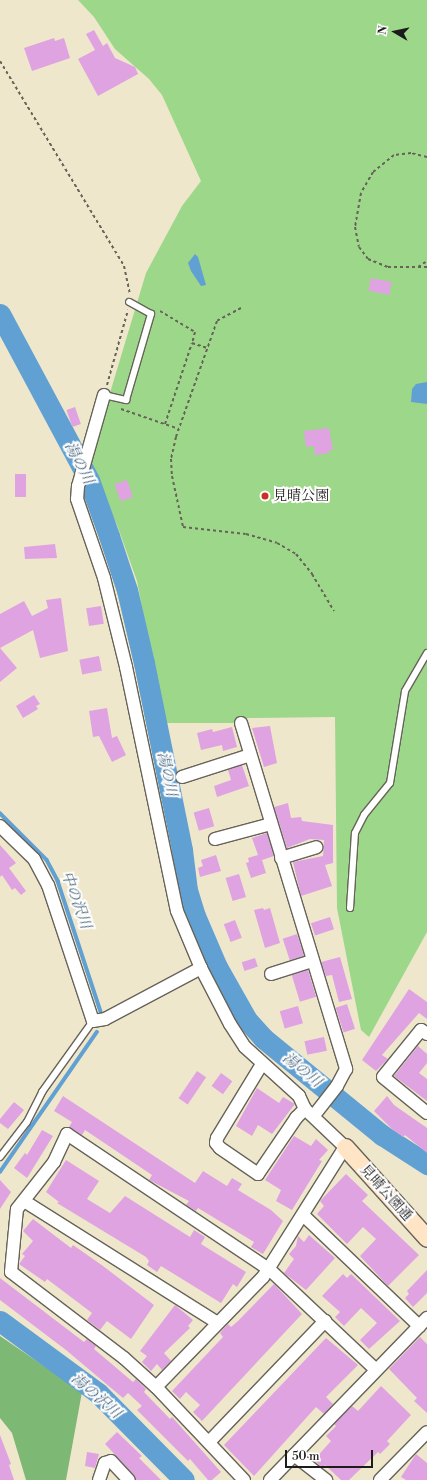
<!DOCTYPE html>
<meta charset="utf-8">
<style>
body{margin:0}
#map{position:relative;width:427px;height:1480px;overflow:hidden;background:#efe7cb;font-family:"Libre Bodoni","Noto Serif JP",serif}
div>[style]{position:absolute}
.green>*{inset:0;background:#9dd789}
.forest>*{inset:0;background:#7eb875}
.water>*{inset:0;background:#61a0d3}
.stream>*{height:3.5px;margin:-1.75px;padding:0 1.75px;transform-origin:1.75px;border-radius:1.75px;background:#61a0d3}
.river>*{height:21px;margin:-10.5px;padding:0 10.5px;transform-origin:10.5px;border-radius:10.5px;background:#61a0d3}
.building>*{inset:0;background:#dfa3e1;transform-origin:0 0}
.path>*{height:2px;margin-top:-1px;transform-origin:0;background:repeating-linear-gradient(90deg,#666359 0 3px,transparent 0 6px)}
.roads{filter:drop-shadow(1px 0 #666359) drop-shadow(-1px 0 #666359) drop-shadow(0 1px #666359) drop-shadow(0 -1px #666359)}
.lane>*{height:6px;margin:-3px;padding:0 3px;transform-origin:3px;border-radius:3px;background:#fff}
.street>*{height:12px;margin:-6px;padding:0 6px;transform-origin:6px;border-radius:6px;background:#fff}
.secondary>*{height:17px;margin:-8.5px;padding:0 8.5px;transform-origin:8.5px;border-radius:8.5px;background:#ffe4c6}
.dots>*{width:11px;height:11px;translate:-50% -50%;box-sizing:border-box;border:2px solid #fff;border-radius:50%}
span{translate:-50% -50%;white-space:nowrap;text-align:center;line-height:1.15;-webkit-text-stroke:4px #fff;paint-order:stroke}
.poi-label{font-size:14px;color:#1c1c1c}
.left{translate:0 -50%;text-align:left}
.street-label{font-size:14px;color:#1c1c1c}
.water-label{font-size:15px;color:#3e5e78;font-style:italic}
.north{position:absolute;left:375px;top:12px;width:40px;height:40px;-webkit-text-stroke:3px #fff;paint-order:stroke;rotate:279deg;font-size:11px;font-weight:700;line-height:16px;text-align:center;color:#1c1c1c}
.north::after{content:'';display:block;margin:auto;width:14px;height:18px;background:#1c1c1c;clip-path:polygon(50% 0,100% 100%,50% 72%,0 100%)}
.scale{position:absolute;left:285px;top:1450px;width:88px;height:18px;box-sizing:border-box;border:2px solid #1c1c1c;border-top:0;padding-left:5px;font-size:12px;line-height:14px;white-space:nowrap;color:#1c1c1c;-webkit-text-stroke:3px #fff;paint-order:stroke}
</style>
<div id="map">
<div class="green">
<div style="clip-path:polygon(78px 0,427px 0,427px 932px,369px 1037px,361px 1030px,337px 908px,335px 717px,248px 718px,235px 723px,164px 723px,137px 581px,117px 525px,88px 466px,146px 273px,182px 206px,201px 181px,162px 95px,149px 79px,115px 49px,94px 17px)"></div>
</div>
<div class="forest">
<div style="clip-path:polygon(0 1336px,82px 1392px,66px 1480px,26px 1480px,12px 1433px,0 1418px)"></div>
</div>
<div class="water">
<div style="clip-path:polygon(195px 254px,198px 257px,206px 285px,201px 286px,191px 271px,188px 263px)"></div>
<div style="clip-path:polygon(427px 382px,427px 404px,411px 402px,412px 389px,416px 384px)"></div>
</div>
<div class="stream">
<div style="left:0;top:813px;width:66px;rotate:45deg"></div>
<div style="left:47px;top:860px;width:24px;rotate:62deg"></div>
<div style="left:58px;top:881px;width:138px;rotate:71.8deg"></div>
<div style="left:0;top:1172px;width:170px;rotate:-55.3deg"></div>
</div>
<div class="river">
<div style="left:0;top:314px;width:188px;rotate:61.8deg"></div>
<div style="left:89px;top:480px;width:59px;rotate:70.3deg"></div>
<div style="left:109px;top:536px;width:57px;rotate:71.6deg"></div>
<div style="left:127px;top:590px;width:75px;rotate:76.9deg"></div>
<div style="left:144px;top:663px;width:191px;rotate:78.5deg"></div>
<div style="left:182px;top:850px;width:40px;rotate:82.9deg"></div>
<div style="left:187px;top:890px;width:27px;rotate:73deg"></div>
<div style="left:195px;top:916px;width:56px;rotate:66.7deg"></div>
<div style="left:217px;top:967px;width:61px;rotate:60.5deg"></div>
<div style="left:247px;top:1020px;width:24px;rotate:48deg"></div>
<div style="left:263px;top:1038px;width:154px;rotate:39.2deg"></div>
<div style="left:382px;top:1135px;width:54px;rotate:32.8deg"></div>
<div style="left:0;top:1321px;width:122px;rotate:36.3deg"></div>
<div style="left:98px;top:1393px;width:122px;rotate:45.3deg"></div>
</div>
<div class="building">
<div style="clip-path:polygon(94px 30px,103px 46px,107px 43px,115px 58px,135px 67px,138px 74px,98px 96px,78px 59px,95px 50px,86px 34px)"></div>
<div style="clip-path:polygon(54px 38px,55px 41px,64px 38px,70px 58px,32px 71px,24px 48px)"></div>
<div style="left:371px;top:278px;width:21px;height:13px;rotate:11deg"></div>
<div style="left:75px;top:407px;width:18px;height:9px;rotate:71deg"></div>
<div style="clip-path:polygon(329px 428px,333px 450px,329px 450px,329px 453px,315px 455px,314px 446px,306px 447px,304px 431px)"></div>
<div style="left:15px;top:474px;width:11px;height:23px"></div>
<div style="left:127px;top:480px;width:18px;height:13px;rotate:71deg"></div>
<div style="clip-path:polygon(55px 544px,57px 558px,25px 559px,24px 547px)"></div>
<div style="clip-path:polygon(61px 598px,68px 651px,40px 658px,33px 630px,0 648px,17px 668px,0 682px,0 614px,24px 601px,32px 616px,48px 608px,46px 600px)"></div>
<div style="left:101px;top:606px;width:18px;height:15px;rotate:81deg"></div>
<div style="left:99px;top:656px;width:15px;height:20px;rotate:79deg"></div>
<div style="clip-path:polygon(34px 695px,40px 704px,36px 706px,38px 709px,23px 718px,16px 706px)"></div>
<div style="clip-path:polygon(107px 708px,112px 738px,117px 736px,126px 755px,112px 762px,99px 736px,93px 737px,89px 711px)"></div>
<div style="clip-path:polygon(270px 726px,277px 763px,264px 767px,252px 728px)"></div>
<div style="clip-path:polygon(232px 727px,237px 747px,223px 751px,222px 745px,201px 750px,197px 733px,212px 729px,213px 732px)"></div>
<div style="clip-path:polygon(242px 765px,249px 786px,217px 797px,214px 786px,231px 780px,228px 770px)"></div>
<div style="clip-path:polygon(288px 803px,291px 818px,301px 817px,302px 821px,333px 825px,333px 863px,325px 865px,332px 886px,301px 896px,293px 862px,323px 856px,324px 840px,310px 839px,287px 848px,274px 807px)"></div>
<div style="left:209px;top:808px;width:19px;height:16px;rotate:74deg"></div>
<div style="clip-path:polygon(267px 833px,274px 856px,262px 860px,266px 873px,251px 878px,246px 863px,249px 862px,248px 858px,258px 855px,252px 838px)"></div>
<div style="clip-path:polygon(0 845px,16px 863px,9px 868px,26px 891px,21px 895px,15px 888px,12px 890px,2px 875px,0 877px)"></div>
<div style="clip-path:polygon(216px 855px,221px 871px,200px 877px,198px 868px,203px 866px,201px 860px)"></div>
<div style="left:239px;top:874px;width:24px;height:14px;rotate:73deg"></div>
<div style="clip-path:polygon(263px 908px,264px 910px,270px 908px,280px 943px,265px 948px,254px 910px)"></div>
<div style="left:330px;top:917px;width:13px;height:20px;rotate:72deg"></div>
<div style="left:235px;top:920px;width:19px;height:12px;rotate:69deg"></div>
<div style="left:297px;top:934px;width:23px;height:15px;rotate:72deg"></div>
<div style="clip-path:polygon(340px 957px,352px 999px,339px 1002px,332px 975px,326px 976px,321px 962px)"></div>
<div style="left:255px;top:958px;width:9px;height:14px;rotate:72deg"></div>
<div style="left:308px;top:970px;width:28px;height:17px;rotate:73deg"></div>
<div style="clip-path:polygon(409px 989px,427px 1002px,427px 1019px,419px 1013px,382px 1055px,388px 1059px,376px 1071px,362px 1060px)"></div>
<div style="left:347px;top:1004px;width:26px;height:12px;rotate:72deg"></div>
<div style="left:298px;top:1006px;width:18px;height:19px;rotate:74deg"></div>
<div style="left:324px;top:1037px;width:14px;height:20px;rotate:78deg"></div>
<div style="clip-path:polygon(418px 1046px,427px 1054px,427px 1063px,419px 1073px,427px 1079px,427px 1101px,394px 1076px)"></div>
<div style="left:197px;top:1071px;width:11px;height:33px;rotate:34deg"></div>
<div style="left:221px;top:1073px;width:14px;height:16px;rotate:36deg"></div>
<div style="clip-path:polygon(257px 1088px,279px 1103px,283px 1097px,295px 1104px,272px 1134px,258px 1125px,252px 1136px,236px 1126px)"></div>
<div style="clip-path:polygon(63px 1096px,195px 1183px,203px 1171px,227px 1186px,232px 1178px,242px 1184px,238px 1190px,271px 1210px,283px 1221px,263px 1254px,251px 1247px,254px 1242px,198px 1208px,196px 1211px,186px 1205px,189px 1201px,149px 1180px,152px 1175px,85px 1130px,82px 1135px,69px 1127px,72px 1122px,54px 1111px)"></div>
<div style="clip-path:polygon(387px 1096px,394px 1105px,427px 1128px,427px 1153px,405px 1135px,403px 1137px,392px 1129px,374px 1111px)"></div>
<div style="clip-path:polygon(14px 1102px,24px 1110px,8px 1129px,0 1123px,0 1119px)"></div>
<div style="clip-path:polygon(42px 1130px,53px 1136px,27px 1178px,14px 1168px,25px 1153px,27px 1155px)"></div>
<div style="clip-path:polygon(294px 1136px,311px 1146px,316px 1139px,328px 1150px,319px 1160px,322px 1161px,292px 1210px,276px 1201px,281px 1190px,265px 1180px)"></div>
<div style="clip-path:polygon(66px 1160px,99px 1181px,87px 1199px,110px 1213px,125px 1196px,190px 1237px,194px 1230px,205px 1237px,201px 1244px,246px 1272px,237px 1287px,233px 1284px,221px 1303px,161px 1266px,157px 1272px,147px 1265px,149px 1261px,146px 1257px,57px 1203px,59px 1202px,46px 1192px)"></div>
<div style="clip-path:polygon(346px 1174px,368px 1195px,362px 1201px,419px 1255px,388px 1286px,360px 1256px,376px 1239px,363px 1227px,347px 1244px,317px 1214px,324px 1206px,320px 1201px)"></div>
<div style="clip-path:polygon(0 1180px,11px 1192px,0 1209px)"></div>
<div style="clip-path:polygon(33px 1219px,71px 1248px,73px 1245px,103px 1266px,154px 1305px,131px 1339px,107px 1321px,100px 1330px,87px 1320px,92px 1313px,47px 1279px,45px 1282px,19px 1264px,25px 1256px,22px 1254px,33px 1241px,23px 1231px)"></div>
<div style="clip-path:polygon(309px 1235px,335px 1258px,306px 1290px,284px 1273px,294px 1259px,289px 1254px,296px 1246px,298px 1236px,304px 1242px)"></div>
<div style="clip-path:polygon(427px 1270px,427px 1293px,413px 1307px,405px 1298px,409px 1294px,407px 1291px)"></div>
<div style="clip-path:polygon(343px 1274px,347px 1278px,351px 1274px,400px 1321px,369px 1349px,360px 1340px,377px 1323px,361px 1308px,344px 1326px,335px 1317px,340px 1312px,322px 1296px)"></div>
<div style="clip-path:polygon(0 1278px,84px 1342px,87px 1339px,96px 1346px,94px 1349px,133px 1382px,136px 1379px,146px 1389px,144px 1392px,170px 1419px,172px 1417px,221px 1472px,212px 1480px,208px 1480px,190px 1459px,188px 1461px,137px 1410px,142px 1406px,128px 1393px,123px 1398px,66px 1350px,0 1300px)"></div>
<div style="clip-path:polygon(274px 1284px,302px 1314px,202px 1421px,193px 1412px,200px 1405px,186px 1392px,180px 1399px,172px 1391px,223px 1337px,220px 1333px,228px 1324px,231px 1327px,238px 1321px)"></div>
<div style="clip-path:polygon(175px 1305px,193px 1320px,188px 1326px,190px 1328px,164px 1353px,171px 1361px,162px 1370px,157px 1364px,151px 1371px,142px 1362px,147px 1356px,140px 1351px)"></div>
<div style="clip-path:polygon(420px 1337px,427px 1344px,427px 1413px,414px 1401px,417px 1398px,389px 1369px)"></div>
<div style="clip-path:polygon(326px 1338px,358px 1365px,326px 1397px,333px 1404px,324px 1414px,316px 1407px,254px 1476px,224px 1445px)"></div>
<div style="clip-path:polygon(381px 1386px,411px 1415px,387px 1441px,390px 1444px,380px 1454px,378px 1452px,349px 1480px,341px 1480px,325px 1465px,323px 1468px,314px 1460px,331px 1441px,326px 1436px,336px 1426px,334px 1424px,352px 1406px,358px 1411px)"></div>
<div style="clip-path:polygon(117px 1432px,142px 1456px,139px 1458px,161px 1480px,136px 1480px,134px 1475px,105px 1444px)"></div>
<div style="clip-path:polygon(0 1435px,11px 1464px,9px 1465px,14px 1480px,0 1480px)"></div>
<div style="clip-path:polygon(87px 1452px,99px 1454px,95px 1468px,85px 1466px)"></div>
<div style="clip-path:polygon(416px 1454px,427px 1463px,427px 1480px,406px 1480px,401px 1477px)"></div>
</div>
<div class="path">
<div style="left:0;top:61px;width:240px;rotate:58.8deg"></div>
<div style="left:124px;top:266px;width:29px;rotate:78deg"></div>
<div style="left:427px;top:157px;width:16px;rotate:-166deg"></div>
<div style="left:411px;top:153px;width:17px;rotate:173deg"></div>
<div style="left:394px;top:155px;width:27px;rotate:141deg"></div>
<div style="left:373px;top:172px;width:24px;rotate:120deg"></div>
<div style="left:361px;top:193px;width:35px;rotate:100deg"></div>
<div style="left:355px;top:227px;width:20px;rotate:79deg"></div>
<div style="left:359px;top:247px;width:15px;rotate:53deg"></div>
<div style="left:368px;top:259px;width:22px;rotate:22deg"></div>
<div style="left:388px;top:267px;width:39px"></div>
<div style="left:418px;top:267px;width:11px;rotate:-34deg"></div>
<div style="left:241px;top:308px;width:27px;rotate:152deg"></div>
<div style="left:217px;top:321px;width:123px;rotate:109.5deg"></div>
<div style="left:176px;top:437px;width:23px;rotate:103deg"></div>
<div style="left:171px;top:459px;width:17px;rotate:87deg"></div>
<div style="left:172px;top:476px;width:52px;rotate:77.8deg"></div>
<div style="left:183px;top:527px;width:63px;rotate:6.3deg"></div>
<div style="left:246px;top:534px;width:32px;rotate:16deg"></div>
<div style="left:277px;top:543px;width:22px;rotate:30deg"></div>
<div style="left:296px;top:554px;width:26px;rotate:51deg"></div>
<div style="left:312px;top:574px;width:43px;rotate:59.3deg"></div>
<div style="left:160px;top:311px;width:41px;rotate:31deg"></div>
<div style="left:195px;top:332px;width:11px;rotate:105deg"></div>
<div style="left:192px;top:343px;width:16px;rotate:18deg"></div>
<div style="left:107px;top:385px;width:78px;rotate:-74.4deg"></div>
<div style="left:121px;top:409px;width:61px;rotate:19deg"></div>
<div style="left:165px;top:424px;width:85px;rotate:-71.6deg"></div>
</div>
<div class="roads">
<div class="lane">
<div style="left:104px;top:395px;width:23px;rotate:13deg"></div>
<div style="left:126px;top:400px;width:90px;rotate:-73.8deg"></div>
<div style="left:151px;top:314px;width:25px;rotate:-151deg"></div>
<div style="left:350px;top:908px;width:75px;rotate:-86.2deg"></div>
<div style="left:355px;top:833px;width:20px;rotate:-63deg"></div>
<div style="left:364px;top:815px;width:41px;rotate:-50.9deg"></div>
<div style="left:390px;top:783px;width:93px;rotate:-80.7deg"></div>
<div style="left:405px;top:691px;width:44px;rotate:-59.9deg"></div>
<div style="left:0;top:1157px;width:44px;rotate:-52.4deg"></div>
<div style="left:27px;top:1122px;width:34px;rotate:-63deg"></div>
<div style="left:42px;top:1092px;width:87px;rotate:-54.3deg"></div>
</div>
<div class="street">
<div style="left:104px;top:395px;width:95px;rotate:105.9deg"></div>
<div style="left:78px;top:486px;width:13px;rotate:94deg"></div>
<div style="left:77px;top:499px;width:83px;rotate:71.1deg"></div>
<div style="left:104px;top:578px;width:92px;rotate:76.1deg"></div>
<div style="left:126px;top:667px;width:249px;rotate:78.2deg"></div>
<div style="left:177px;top:911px;width:62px;rotate:67.2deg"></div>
<div style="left:201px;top:968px;width:63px;rotate:62.6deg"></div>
<div style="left:230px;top:1024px;width:27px;rotate:57deg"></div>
<div style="left:245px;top:1047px;width:73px;rotate:42.2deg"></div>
<div style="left:299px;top:1096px;width:14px;rotate:65deg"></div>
<div style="left:305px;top:1109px;width:55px;rotate:43.5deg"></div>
<div style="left:345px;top:1147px;width:154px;rotate:122.2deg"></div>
<div style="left:263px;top:1277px;width:153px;rotate:134.2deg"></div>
<div style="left:241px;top:723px;width:362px;rotate:73.1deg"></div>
<div style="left:346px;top:1069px;width:19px;rotate:118deg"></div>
<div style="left:337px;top:1086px;width:37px;rotate:128deg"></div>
<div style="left:182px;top:777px;width:71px;rotate:-17.9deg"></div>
<div style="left:0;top:826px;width:47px;rotate:44.1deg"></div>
<div style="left:34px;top:859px;width:30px;rotate:62deg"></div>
<div style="left:48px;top:885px;width:143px;rotate:71.7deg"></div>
<div style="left:93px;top:1021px;width:12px;rotate:-9deg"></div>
<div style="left:105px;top:1019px;width:109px;rotate:-28deg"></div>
<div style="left:215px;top:839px;width:58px;rotate:-15deg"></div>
<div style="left:281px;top:858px;width:37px;rotate:-17deg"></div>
<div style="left:271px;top:974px;width:43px;rotate:-17.6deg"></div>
<div style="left:427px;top:1034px;width:7px;rotate:-146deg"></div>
<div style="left:421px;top:1030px;width:60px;rotate:129deg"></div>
<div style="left:383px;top:1077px;width:57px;rotate:39.3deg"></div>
<div style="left:262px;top:1064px;width:87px;rotate:121.3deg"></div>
<div style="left:217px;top:1138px;width:5px;rotate:101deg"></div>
<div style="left:216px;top:1143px;width:6px;rotate:51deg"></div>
<div style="left:220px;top:1148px;width:46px;rotate:34.4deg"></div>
<div style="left:258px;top:1174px;width:68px;rotate:-55.8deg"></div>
<div style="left:296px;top:1118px;width:13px;rotate:-45deg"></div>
<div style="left:24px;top:1201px;width:229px;rotate:32.2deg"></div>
<div style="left:303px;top:1215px;width:161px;rotate:43.7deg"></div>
<div style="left:209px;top:1442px;width:168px;rotate:-46.2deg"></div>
<div style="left:294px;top:1455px;width:41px;rotate:38deg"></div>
<div style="left:99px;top:1480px;width:18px;rotate:-71deg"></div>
<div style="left:105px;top:1463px;width:6px;rotate:-18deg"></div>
<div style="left:111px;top:1461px;width:26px;rotate:47deg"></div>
<div style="left:244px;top:1480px;width:128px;rotate:-133.4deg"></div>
<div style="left:156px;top:1387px;width:43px;rotate:-137.8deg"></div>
<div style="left:124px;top:1358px;width:142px;rotate:-142.7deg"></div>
<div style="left:11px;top:1272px;width:63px;rotate:-84.6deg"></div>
<div style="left:17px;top:1209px;width:60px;rotate:-51.8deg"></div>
<div style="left:54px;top:1162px;width:31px;rotate:-65deg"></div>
<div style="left:67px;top:1134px;width:243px;rotate:33.8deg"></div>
<div style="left:269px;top:1269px;width:147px;rotate:43.3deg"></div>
<div style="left:270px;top:1480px;width:226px;rotate:-45.9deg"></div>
<div style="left:380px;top:1480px;width:67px;rotate:-45.6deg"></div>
</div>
<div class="secondary">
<div style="left:345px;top:1147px;width:122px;rotate:48deg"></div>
</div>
</div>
<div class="dots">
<div style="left:265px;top:496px;background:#c8321e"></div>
</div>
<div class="poi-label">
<span class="left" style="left:273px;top:496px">見晴公園</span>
</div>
<div class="street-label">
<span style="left:386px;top:1193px;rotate:48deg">見晴公園通</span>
</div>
<div class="water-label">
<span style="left:79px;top:463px;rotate:63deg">湯の川</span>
<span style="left:167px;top:774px;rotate:78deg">湯の川</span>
<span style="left:76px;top:900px;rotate:70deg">中の沢川</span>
<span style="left:302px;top:1070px;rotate:39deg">湯の川</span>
<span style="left:96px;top:1396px;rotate:41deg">湯の沢川</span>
</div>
<div class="north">N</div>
<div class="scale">50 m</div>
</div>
